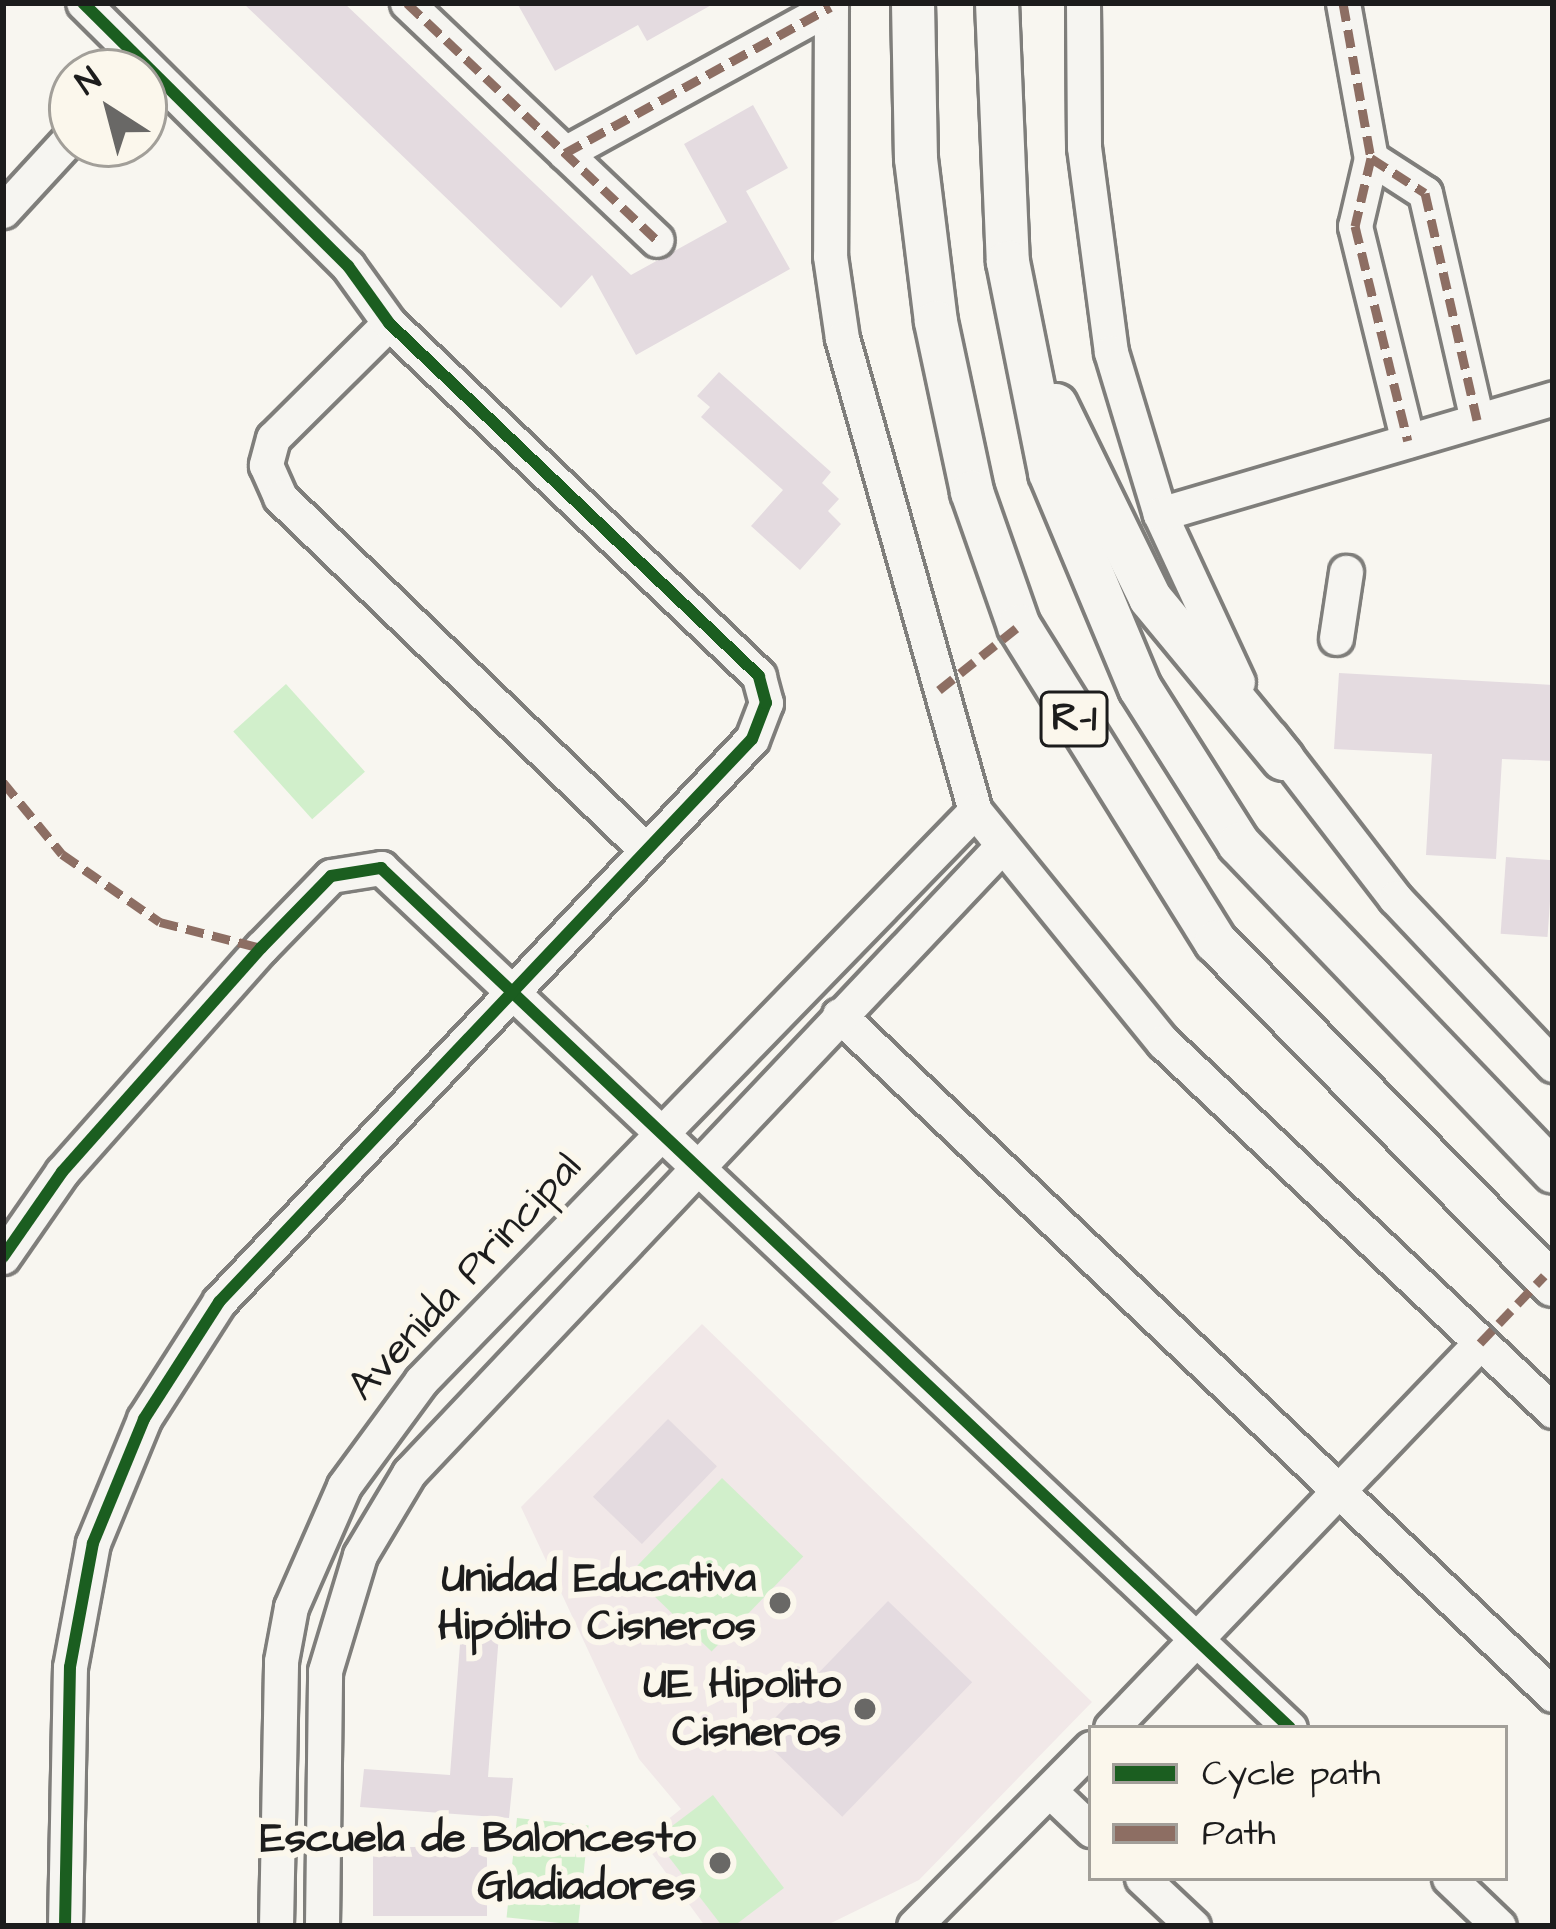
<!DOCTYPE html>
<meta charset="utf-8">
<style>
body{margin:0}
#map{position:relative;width:1556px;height:1929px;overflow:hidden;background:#f8f6f0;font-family:"Architects Daughter",sans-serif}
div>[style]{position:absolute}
.built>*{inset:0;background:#f1e8e8}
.green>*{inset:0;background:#d1efcb;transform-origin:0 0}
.building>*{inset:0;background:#e4dbe0;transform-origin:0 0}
.roads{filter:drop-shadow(3px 0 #7f7e7b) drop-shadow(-3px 0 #7f7e7b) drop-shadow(0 3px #7f7e7b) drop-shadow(0 -3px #7f7e7b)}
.minor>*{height:33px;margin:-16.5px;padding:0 16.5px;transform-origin:16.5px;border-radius:16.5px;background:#f6f5f1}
.major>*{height:42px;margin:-21px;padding:0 21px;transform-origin:21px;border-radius:21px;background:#f6f5f1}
.quiet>*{height:9px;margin-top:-4.5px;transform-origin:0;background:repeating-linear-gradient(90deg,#8d6e63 0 18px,transparent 0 27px)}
.cycleway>*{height:12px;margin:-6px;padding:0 6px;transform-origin:6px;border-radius:6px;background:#1b5e20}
.dots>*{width:33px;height:33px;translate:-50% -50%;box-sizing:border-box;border:6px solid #fbf7ec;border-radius:50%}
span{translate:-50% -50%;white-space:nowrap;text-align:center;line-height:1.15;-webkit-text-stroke:12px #fbf7ec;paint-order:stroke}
.shield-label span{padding:3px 9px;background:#fbf7ec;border:3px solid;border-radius:9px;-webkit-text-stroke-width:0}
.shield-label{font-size:39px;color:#1c1c1c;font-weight:700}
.street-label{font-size:42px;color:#1c1c1c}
.poi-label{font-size:42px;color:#1c1c1c;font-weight:700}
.right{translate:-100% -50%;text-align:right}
.frame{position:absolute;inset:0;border:6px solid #1c1c1c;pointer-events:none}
.legend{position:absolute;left:1088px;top:1725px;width:420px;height:156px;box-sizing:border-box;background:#fbf7ec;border:3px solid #a29f99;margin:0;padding:15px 21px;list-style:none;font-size:36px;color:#1c1c1c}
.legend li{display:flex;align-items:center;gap:24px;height:60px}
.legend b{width:60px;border:3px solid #a29f99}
.north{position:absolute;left:48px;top:48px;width:120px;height:120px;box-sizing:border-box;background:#fbf7ec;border:3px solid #a29f99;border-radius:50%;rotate:324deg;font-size:33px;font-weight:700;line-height:48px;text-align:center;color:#1c1c1c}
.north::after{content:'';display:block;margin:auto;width:42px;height:54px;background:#696866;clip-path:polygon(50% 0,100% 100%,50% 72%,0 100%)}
</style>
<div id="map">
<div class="built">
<div style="clip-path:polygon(702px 1324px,1092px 1702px,919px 1880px,825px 1926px,705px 1926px,642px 1840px,681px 1809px,639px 1759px,521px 1507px)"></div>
</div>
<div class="green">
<div style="left:286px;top:684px;width:118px;height:71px;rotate:48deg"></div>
<div style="left:722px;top:1478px;width:113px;height:132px;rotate:44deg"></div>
<div style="clip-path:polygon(713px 1795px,784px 1888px,734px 1926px,722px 1926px,655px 1839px)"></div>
<div style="left:517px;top:1818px;width:72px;height:100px;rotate:6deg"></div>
</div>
<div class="building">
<div style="clip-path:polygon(243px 3px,344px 3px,631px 275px,727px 222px,684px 144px,753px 105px,788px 168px,746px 191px,790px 269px,636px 355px,592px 275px,561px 308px)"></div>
<div style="clip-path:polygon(517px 3px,715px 3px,647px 41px,638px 25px,555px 71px)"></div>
<div style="clip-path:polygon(719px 372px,831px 472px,822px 483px,839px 499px,828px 511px,841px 524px,800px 570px,751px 526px,783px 490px,701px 417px,710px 407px,697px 396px)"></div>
<div style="clip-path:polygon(1339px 673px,1553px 685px,1553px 761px,1502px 759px,1496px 859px,1426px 855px,1432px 754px,1334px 749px)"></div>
<div style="left:1506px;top:857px;width:47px;height:77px;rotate:4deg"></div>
<div style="left:668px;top:1419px;width:68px;height:108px;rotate:44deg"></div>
<div style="left:888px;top:1601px;width:117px;height:187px;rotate:44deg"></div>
<div style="clip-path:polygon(461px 1631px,499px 1634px,488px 1777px,513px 1778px,509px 1818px,360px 1807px,364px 1769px,450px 1775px)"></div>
<div style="left:487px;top:1847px;width:69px;height:114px;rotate:90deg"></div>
</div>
<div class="roads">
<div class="minor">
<div style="left:407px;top:3px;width:344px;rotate:43.5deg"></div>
<div style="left:831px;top:3px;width:253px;rotate:90.2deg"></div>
<div style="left:830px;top:256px;width:83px;rotate:81.7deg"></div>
<div style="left:842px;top:338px;width:491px;rotate:74.3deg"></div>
<div style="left:975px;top:811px;width:298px;rotate:50.9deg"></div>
<div style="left:1163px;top:1042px;width:537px;rotate:43.42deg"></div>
<div style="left:1083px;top:3px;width:144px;rotate:89.6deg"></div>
<div style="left:1084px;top:147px;width:207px;rotate:82.5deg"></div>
<div style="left:1111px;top:352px;width:169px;rotate:73.2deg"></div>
<div style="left:1160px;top:514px;width:185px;rotate:65.1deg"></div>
<div style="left:1343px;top:3px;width:158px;rotate:79.8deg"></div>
<div style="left:1371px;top:158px;width:70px;rotate:103.2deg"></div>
<div style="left:1355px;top:226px;width:221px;rotate:76.2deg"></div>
<div style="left:565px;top:153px;width:303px;rotate:-28.8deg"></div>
<div style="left:1371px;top:158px;width:64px;rotate:32.9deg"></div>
<div style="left:1425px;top:193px;width:233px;rotate:77.1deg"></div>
<div style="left:3px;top:211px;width:102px;rotate:-47.4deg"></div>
<div style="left:389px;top:323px;width:163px;rotate:135.2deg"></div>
<div style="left:273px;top:438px;width:28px;rotate:105deg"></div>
<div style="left:266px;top:465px;width:35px;rotate:66deg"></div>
<div style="left:280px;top:497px;width:508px;rotate:43.96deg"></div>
<div style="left:1160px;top:514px;width:410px;rotate:-16.4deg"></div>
<div style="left:1336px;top:638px;width:67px;rotate:-81.4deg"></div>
<div style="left:1271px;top:737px;width:203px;rotate:52.4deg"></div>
<div style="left:1395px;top:898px;width:230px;rotate:46.6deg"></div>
<div style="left:839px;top:1015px;width:986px;rotate:43.6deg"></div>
<div style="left:3px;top:1257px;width:103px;rotate:-55.2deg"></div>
<div style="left:62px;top:1172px;width:300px;rotate:-48.4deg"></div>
<div style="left:261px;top:948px;width:100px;rotate:-45.8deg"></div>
<div style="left:331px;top:876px;width:51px;rotate:-9.1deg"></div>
<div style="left:381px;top:868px;width:1251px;rotate:43.41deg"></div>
<div style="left:1111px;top:1728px;width:533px;rotate:-46.22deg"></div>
<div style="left:1050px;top:1791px;width:57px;rotate:43.6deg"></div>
<div style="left:1142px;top:1878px;width:70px;rotate:43.3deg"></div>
<div style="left:1449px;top:1878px;width:69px;rotate:43.8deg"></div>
<div style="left:65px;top:1926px;width:259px;rotate:-88.9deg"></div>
<div style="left:70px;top:1667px;width:126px;rotate:-79.5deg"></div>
<div style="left:93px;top:1543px;width:134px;rotate:-67.6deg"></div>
<div style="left:144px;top:1419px;width:139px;rotate:-57.3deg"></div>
<div style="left:219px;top:1302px;width:775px;rotate:-46.57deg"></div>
<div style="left:752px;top:739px;width:39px;rotate:-69deg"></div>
<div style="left:766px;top:703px;width:28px;rotate:-105deg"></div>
<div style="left:759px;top:676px;width:511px;rotate:-136.35deg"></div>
<div style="left:389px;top:323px;width:70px;rotate:-125.7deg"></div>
<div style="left:348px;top:266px;width:373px;rotate:-135.2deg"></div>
<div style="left:276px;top:1926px;width:265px;rotate:-88.9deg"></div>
<div style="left:281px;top:1661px;width:55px;rotate:-79.5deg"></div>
<div style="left:291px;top:1607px;width:132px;rotate:-66.3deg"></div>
<div style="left:344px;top:1486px;width:130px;rotate:-53.7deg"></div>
<div style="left:421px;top:1381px;width:795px;rotate:-45.82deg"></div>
<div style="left:322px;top:1926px;width:255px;rotate:-89.3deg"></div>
<div style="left:325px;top:1671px;width:121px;rotate:-73.2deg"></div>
<div style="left:360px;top:1555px;width:96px;rotate:-59.1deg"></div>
<div style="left:409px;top:1473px;width:862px;rotate:-46.6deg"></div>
<div style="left:914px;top:1926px;width:251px;rotate:-45.2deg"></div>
</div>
<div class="major">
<div style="left:913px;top:3px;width:156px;rotate:88.9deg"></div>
<div style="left:916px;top:159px;width:164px;rotate:83deg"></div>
<div style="left:936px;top:322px;width:174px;rotate:78deg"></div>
<div style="left:972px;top:492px;width:142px;rotate:70.7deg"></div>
<div style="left:1019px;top:626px;width:372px;rotate:58.1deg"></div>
<div style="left:1216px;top:942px;width:481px;rotate:45.5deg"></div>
<div style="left:997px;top:3px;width:259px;rotate:87.6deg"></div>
<div style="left:1008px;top:262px;width:215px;rotate:78.7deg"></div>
<div style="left:1050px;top:473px;width:233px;rotate:67.3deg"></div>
<div style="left:1140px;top:688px;width:185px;rotate:57.6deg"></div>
<div style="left:1239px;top:844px;width:454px;rotate:46.2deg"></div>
<div style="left:1056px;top:405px;width:215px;rotate:64deg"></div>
<div style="left:1150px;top:598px;width:209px;rotate:50.4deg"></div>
</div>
</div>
<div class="quiet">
<div style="left:407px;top:3px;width:344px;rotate:43.5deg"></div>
<div style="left:1343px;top:3px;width:158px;rotate:79.8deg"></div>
<div style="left:1371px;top:158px;width:70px;rotate:103.2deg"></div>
<div style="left:1355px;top:226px;width:221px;rotate:76.2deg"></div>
<div style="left:565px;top:153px;width:303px;rotate:-28.8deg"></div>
<div style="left:1371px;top:158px;width:64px;rotate:32.9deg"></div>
<div style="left:1425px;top:193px;width:233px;rotate:77.1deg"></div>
<div style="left:939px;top:690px;width:102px;rotate:-38.7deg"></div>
<div style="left:3px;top:782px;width:93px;rotate:50.7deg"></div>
<div style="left:62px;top:854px;width:119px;rotate:34.8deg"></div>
<div style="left:160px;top:922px;width:104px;rotate:14.4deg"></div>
<div style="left:1480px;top:1343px;width:93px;rotate:-46.3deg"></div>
</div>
<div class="cycleway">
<div style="left:3px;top:1257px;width:103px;rotate:-55.2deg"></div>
<div style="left:62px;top:1172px;width:300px;rotate:-48.4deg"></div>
<div style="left:261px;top:948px;width:100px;rotate:-45.8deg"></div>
<div style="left:331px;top:876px;width:51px;rotate:-9.1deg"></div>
<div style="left:381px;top:868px;width:1251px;rotate:43.41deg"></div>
<div style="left:65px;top:1926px;width:259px;rotate:-88.9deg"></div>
<div style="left:70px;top:1667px;width:126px;rotate:-79.5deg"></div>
<div style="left:93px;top:1543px;width:134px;rotate:-67.6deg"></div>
<div style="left:144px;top:1419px;width:139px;rotate:-57.3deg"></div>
<div style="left:219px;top:1302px;width:775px;rotate:-46.57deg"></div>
<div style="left:752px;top:739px;width:39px;rotate:-69deg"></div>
<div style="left:766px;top:703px;width:28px;rotate:-105deg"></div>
<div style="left:759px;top:676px;width:511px;rotate:-136.35deg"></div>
<div style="left:389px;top:323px;width:70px;rotate:-125.7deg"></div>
<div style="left:348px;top:266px;width:373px;rotate:-135.2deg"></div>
</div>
<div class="dots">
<div style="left:780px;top:1603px;background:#696866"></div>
<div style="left:865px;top:1709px;background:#696866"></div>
<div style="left:720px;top:1863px;background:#696866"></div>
</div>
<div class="shield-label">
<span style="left:1074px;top:719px">R-1</span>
</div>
<div class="street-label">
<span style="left:465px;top:1277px;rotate:-47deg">Avenida Principal</span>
</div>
<div class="poi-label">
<span class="right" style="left:756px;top:1603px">Unidad Educativa<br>Hipólito Cisneros</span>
<span class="right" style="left:841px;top:1709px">UE Hipolito<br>Cisneros</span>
<span class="right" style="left:696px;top:1863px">Escuela de Baloncesto<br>Gladiadores</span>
</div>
<div class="frame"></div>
<ul class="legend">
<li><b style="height:15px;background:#1b5e20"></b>Cycle path</li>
<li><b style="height:15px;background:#8d6e63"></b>Path</li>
</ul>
<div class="north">N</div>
</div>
